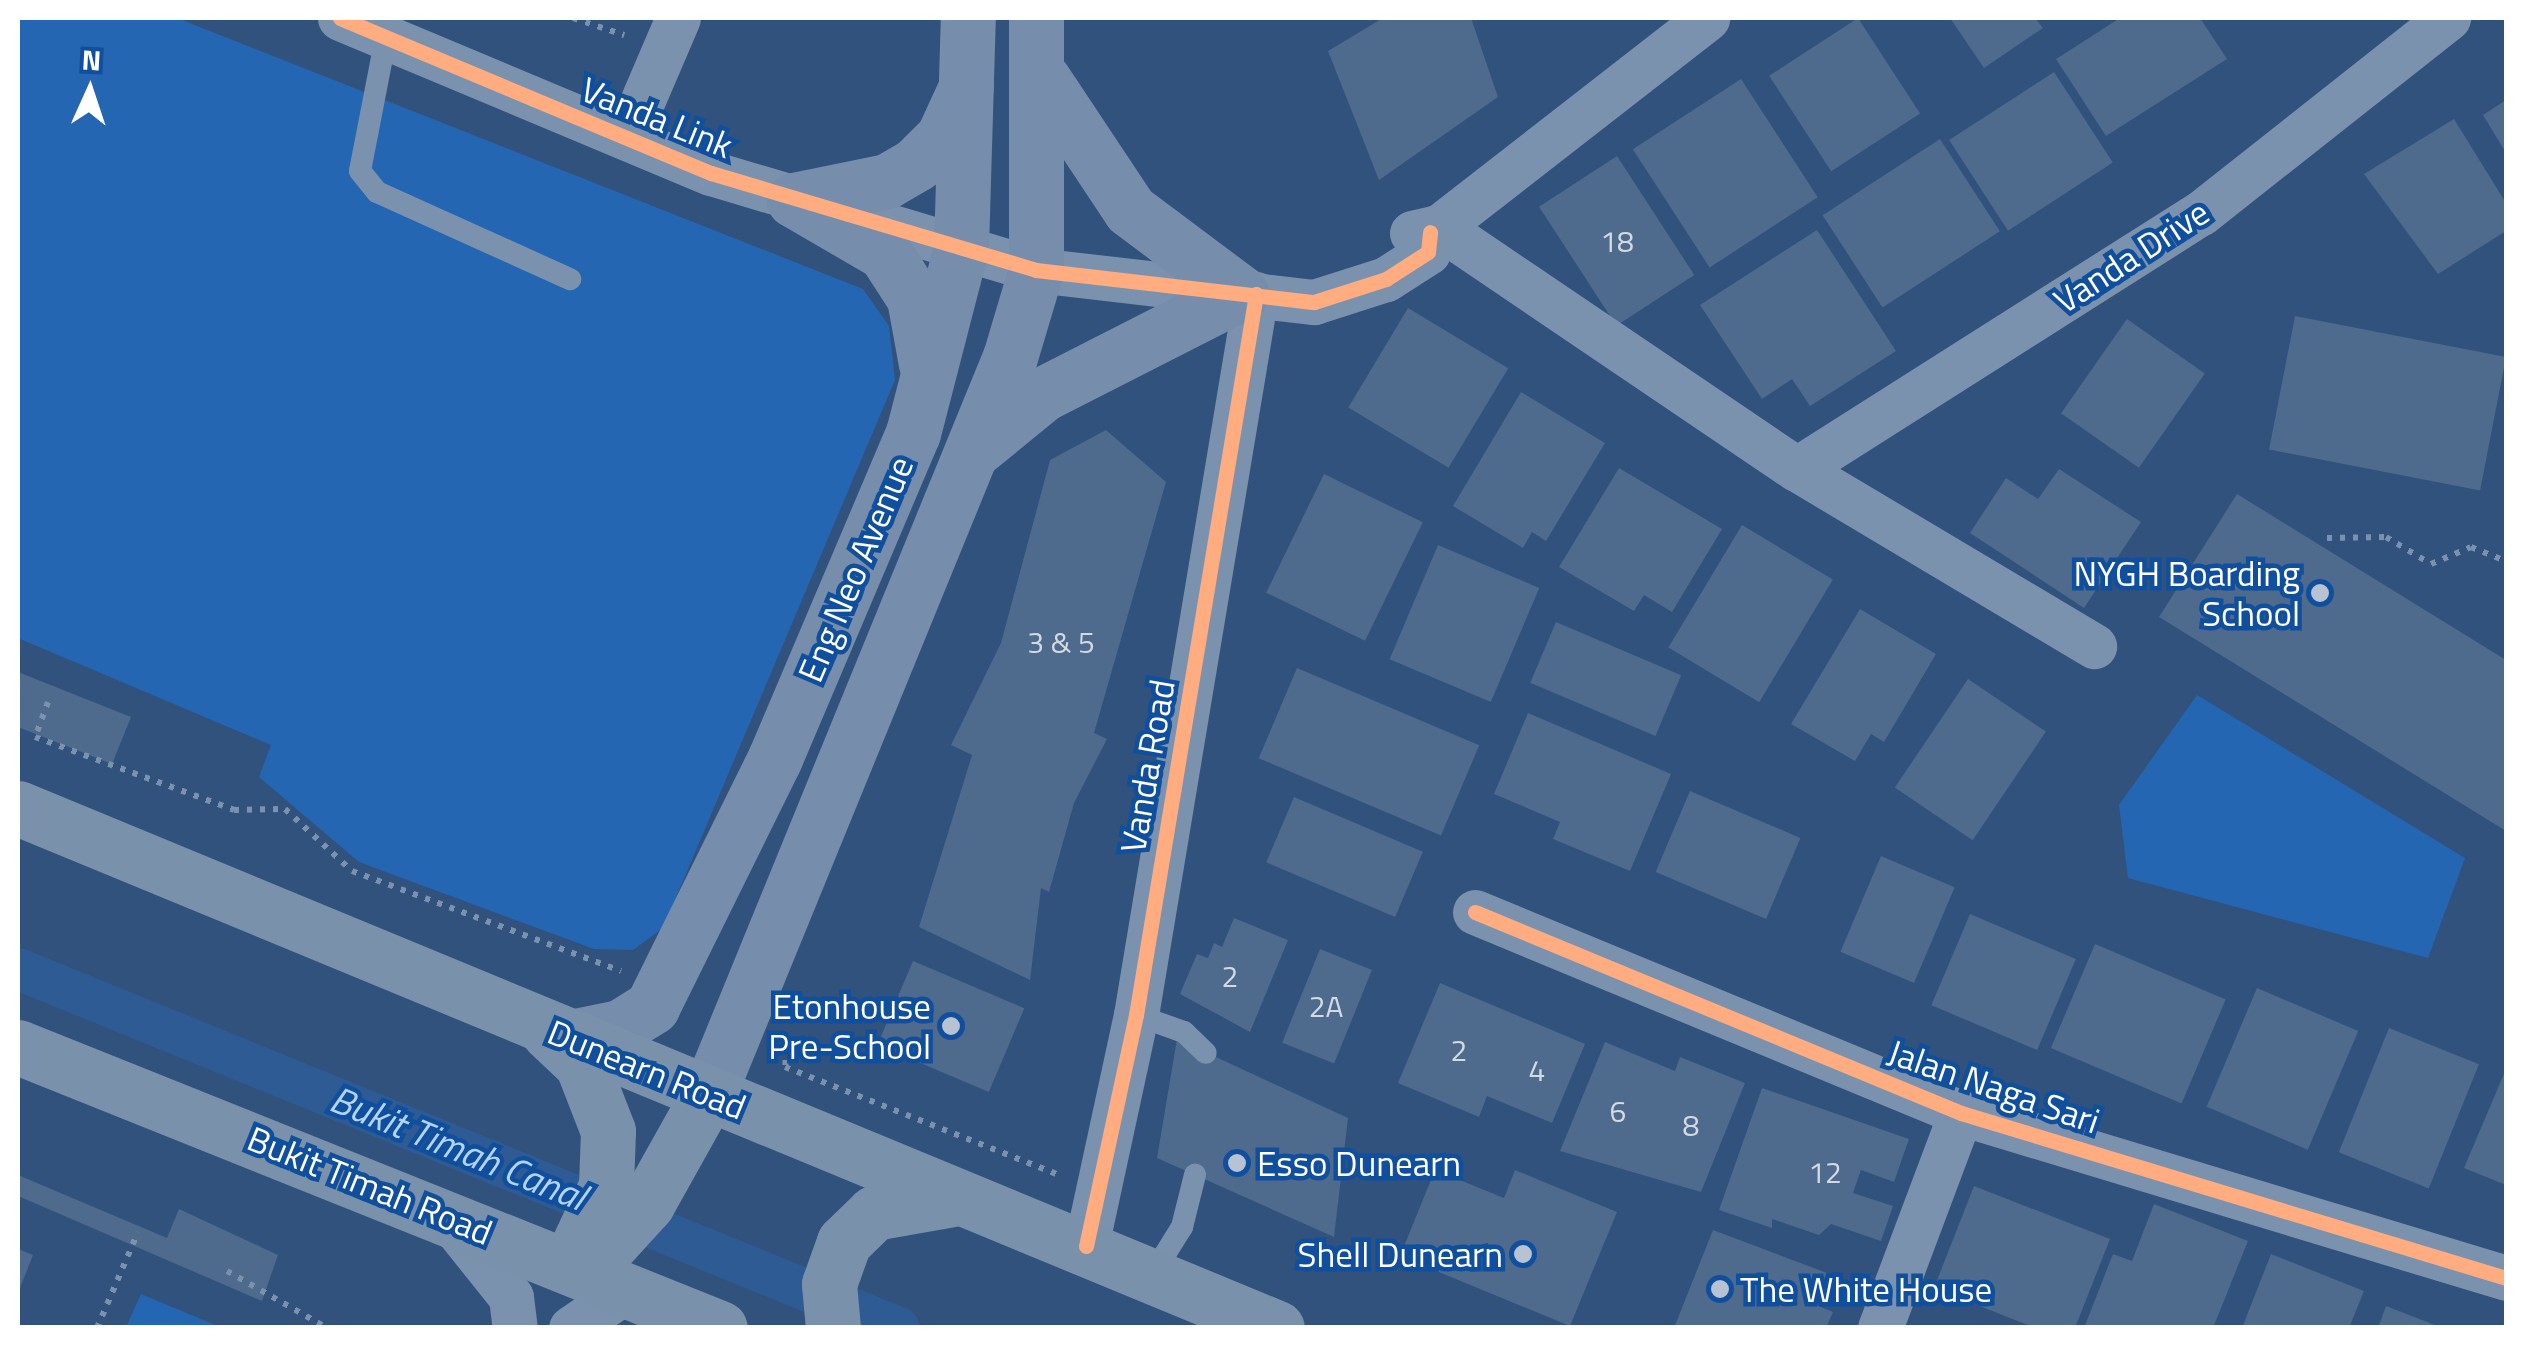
<!DOCTYPE html>
<style>
body{margin:0}
#map{position:relative;width:2524px;height:1345px;overflow:hidden;background:#30527d;font-family:"Titillium Web",sans-serif}
div>[style]{position:absolute}
.green>*{inset:0;background:#2566b3}
.canal>*{height:42px;margin:-21px;padding:0 21px;transform-origin:21px;border-radius:21px;background:#2f5b94}
.building>*{inset:0;background:#4e6a8c;transform-origin:0 0}
.path>*{height:6px;margin-top:-3px;transform-origin:0;background:repeating-linear-gradient(90deg,#7b92ae 0 5px,transparent 0 13px)}
.service>*{height:22px;margin:-11px;padding:0 11px;transform-origin:11px;border-radius:11px;background:#7b92ae}
.minor>*{height:45px;margin:-22.5px;padding:0 22.5px;transform-origin:22.5px;border-radius:22.5px;background:#7b92ae}
.secondary>*{height:55px;margin:-27.5px;padding:0 27.5px;transform-origin:27.5px;border-radius:27.5px;background:#768eab}
.trunk>*{height:55px;margin:-27.5px;padding:0 27.5px;transform-origin:27.5px;border-radius:27.5px;background:#7a91ac}
.cycleway>*{height:15px;margin:-7.5px;padding:0 7.5px;transform-origin:7.5px;border-radius:7.5px;background:#ffac80}
.dots>*{width:28px;height:28px;translate:-50% -50%;box-sizing:border-box;border:5px solid #104f9d;border-radius:50%}
span{translate:-50% -50%;white-space:nowrap;text-align:center;line-height:1.15;-webkit-text-stroke:9px #104f9d;paint-order:stroke}
.number-label{font-size:30px;color:#d3dae2}
.number-label span{-webkit-text-stroke-width:0}
.street-label{font-size:35px;color:#fff}
.poi-label{font-size:35px;color:#fff}
.right{translate:-100% -50%;text-align:right}
.left{translate:0 -50%;text-align:left}
.water-label{font-size:38px;color:#b3d4fb;font-style:italic}
.frame{position:absolute;inset:0;border:20px solid #fff;pointer-events:none}
.north{position:absolute;left:40px;top:40px;width:100px;height:100px;-webkit-text-stroke:8px #104f9d;paint-order:stroke;rotate:3deg;font-size:28px;font-weight:700;line-height:40px;text-align:center;color:#fff}
.north::after{content:'';display:block;margin:auto;width:35px;height:45px;background:#fff;clip-path:polygon(50% 0,100% 100%,50% 72%,0 100%)}
</style>
<div id="map">
<div class="green">
<div style="clip-path:polygon(20px 18px,177px 18px,863px 289px,889px 326px,895px 380px,663px 928px,633px 950px,594px 949px,359px 862px,259px 777px,271px 745px,18px 638px)"></div>
<div style="clip-path:polygon(2197px 695px,2465px 858px,2428px 958px,2128px 878px,2119px 805px)"></div>
<div style="clip-path:polygon(141px 1294px,220px 1327px,126px 1327px)"></div>
</div>
<div class="canal">
<div style="left:18px;top:969px;width:951px;rotate:22.17deg"></div>
</div>
<div class="building">
<div style="clip-path:polygon(1383px 18px,1471px 18px,1498px 97px,1379px 180px,1328px 51px)"></div>
<div style="left:1858px;top:18px;width:114px;height:106px;rotate:57deg"></div>
<div style="clip-path:polygon(1950px 18px,2035px 18px,2043px 28px,1984px 68px)"></div>
<div style="clip-path:polygon(2120px 18px,2200px 18px,2227px 59px,2106px 136px,2056px 59px)"></div>
<div style="left:2054px;top:72px;width:108px;height:125px;rotate:57deg"></div>
<div style="left:1741px;top:79px;width:141px;height:129px;rotate:57deg"></div>
<div style="clip-path:polygon(2506px 100px,2506px 153px,2483px 115px)"></div>
<div style="clip-path:polygon(2454px 119px,2506px 203px,2506px 231px,2438px 274px,2364px 174px)"></div>
<div style="left:1940px;top:139px;width:110px;height:140px;rotate:57deg"></div>
<div style="left:1617px;top:156px;width:142px;height:93px;rotate:57deg"></div>
<div style="clip-path:polygon(1817px 230px,1896px 351px,1810px 406px,1792px 379px,1762px 399px,1700px 305px)"></div>
<div style="left:1408px;top:308px;width:117px;height:116px;rotate:31deg"></div>
<div style="left:2295px;top:316px;width:215px;height:136px;rotate:11deg"></div>
<div style="left:2127px;top:319px;width:95px;height:115px;rotate:35deg"></div>
<div style="clip-path:polygon(1521px 392px,1605px 443px,1546px 541px,1532px 532px,1523px 548px,1453px 506px)"></div>
<div style="clip-path:polygon(1106px 430px,1166px 482px,1094px 733px,1107px 739px,1074px 803px,1049px 892px,1041px 888px,1030px 980px,919px 927px,972px 755px,951px 745px,1001px 643px,1050px 460px)"></div>
<div style="clip-path:polygon(1619px 468px,1722px 529px,1672px 612px,1644px 595px,1634px 611px,1559px 567px)"></div>
<div style="clip-path:polygon(2059px 469px,2141px 522px,2084px 608px,1970px 533px,2006px 478px,2038px 499px)"></div>
<div style="left:1324px;top:474px;width:110px;height:132px;rotate:26deg"></div>
<div style="clip-path:polygon(2237px 494px,2506px 660px,2506px 831px,2159px 617px)"></div>
<div style="left:1742px;top:525px;width:106px;height:143px;rotate:31deg"></div>
<div style="left:1438px;top:545px;width:110px;height:124px;rotate:23deg"></div>
<div style="clip-path:polygon(1860px 609px,1936px 654px,1884px 742px,1871px 734px,1855px 761px,1791px 724px)"></div>
<div style="left:1556px;top:622px;width:136px;height:66px;rotate:23deg"></div>
<div style="left:1297px;top:668px;width:198px;height:98px;rotate:23deg"></div>
<div style="clip-path:polygon(18px 672px,131px 717px,112px 764px,18px 727px)"></div>
<div style="left:1968px;top:679px;width:94px;height:131px;rotate:34deg"></div>
<div style="clip-path:polygon(1528px 713px,1671px 774px,1630px 871px,1553px 839px,1560px 822px,1494px 794px)"></div>
<div style="left:1690px;top:791px;width:120px;height:88px;rotate:23deg"></div>
<div style="left:1294px;top:797px;width:140px;height:71px;rotate:23deg"></div>
<div style="left:1881px;top:856px;width:80px;height:104px;rotate:23deg"></div>
<div style="left:1970px;top:914px;width:115px;height:99px;rotate:23deg"></div>
<div style="clip-path:polygon(1234px 918px,1288px 940px,1250px 1032px,1180px 994px,1197px 954px,1208px 958px,1214px 943px,1222px 947px)"></div>
<div style="left:2095px;top:944px;width:142px;height:113px;rotate:23deg"></div>
<div style="left:1320px;top:949px;width:56px;height:101px;rotate:22deg"></div>
<div style="left:913px;top:961px;width:121px;height:91px;rotate:23deg"></div>
<div style="clip-path:polygon(1440px 983px,1585px 1044px,1552px 1123px,1487px 1096px,1479px 1117px,1398px 1083px)"></div>
<div style="left:2257px;top:988px;width:110px;height:129px;rotate:23deg"></div>
<div style="left:2389px;top:1028px;width:97px;height:134px;rotate:22deg"></div>
<div style="clip-path:polygon(1177px 1039px,1348px 1118px,1334px 1237px,1157px 1158px)"></div>
<div style="clip-path:polygon(1605px 1042px,1675px 1071px,1680px 1057px,1745px 1083px,1701px 1192px,1560px 1151px)"></div>
<div style="clip-path:polygon(2506px 1069px,2506px 1185px,2464px 1168px)"></div>
<div style="clip-path:polygon(1762px 1088px,1909px 1139px,1894px 1182px,1861px 1170px,1853px 1193px,1893px 1206px,1881px 1241px,1831px 1224px,1819px 1235px,1772px 1219px,1772px 1228px,1719px 1210px)"></div>
<div style="clip-path:polygon(1435px 1170px,1504px 1198px,1515px 1170px,1617px 1212px,1570px 1326px,1400px 1256px)"></div>
<div style="clip-path:polygon(18px 1175px,167px 1238px,179px 1209px,278px 1255px,262px 1301px,18px 1196px)"></div>
<div style="clip-path:polygon(1974px 1186px,2110px 1239px,2075px 1328px,2035px 1328px,1934px 1288px)"></div>
<div style="clip-path:polygon(2154px 1204px,2248px 1241px,2213px 1328px,2084px 1328px,2113px 1254px,2132px 1261px)"></div>
<div style="clip-path:polygon(1713px 1230px,1827px 1273px,1814px 1304px,1833px 1312px,1826px 1328px,1674px 1328px)"></div>
<div style="clip-path:polygon(18px 1249px,33px 1255px,18px 1293px)"></div>
<div style="clip-path:polygon(2271px 1254px,2364px 1291px,2349px 1328px,2242px 1328px)"></div>
<div style="clip-path:polygon(2386px 1306px,2440px 1327px,2440px 1328px,2378px 1328px)"></div>
</div>
<div class="path">
<div style="left:573px;top:18px;width:54px;rotate:18.4deg"></div>
<div style="left:2327px;top:538px;width:59px;rotate:-1deg"></div>
<div style="left:2386px;top:537px;width:52px;rotate:31deg"></div>
<div style="left:2431px;top:564px;width:43px;rotate:-23deg"></div>
<div style="left:2471px;top:547px;width:38px;rotate:22deg"></div>
<div style="left:48px;top:702px;width:37px;rotate:110deg"></div>
<div style="left:35px;top:737px;width:212px;rotate:20.1deg"></div>
<div style="left:234px;top:810px;width:51px;rotate:-1.1deg"></div>
<div style="left:285px;top:809px;width:91px;rotate:42.8deg"></div>
<div style="left:352px;top:871px;width:287px;rotate:20.4deg"></div>
<div style="left:787px;top:1034px;width:33px;rotate:93deg"></div>
<div style="left:785px;top:1067px;width:295px;rotate:21.5deg"></div>
<div style="left:227px;top:1271px;width:115px;rotate:29.7deg"></div>
<div style="left:97px;top:1328px;width:104px;rotate:-66.9deg"></div>
</div>
<div class="service">
<div style="left:386px;top:37px;width:136px;rotate:101deg"></div>
<div style="left:360px;top:171px;width:27px;rotate:51deg"></div>
<div style="left:377px;top:192px;width:212px;rotate:24.3deg"></div>
<div style="left:1136px;top:1015px;width:51px;rotate:19.5deg"></div>
<div style="left:1184px;top:1032px;width:30px;rotate:44deg"></div>
<div style="left:1152px;top:1275px;width:57px;rotate:-58deg"></div>
<div style="left:1182px;top:1227px;width:54px;rotate:-76deg"></div>
</div>
<div class="minor">
<div style="left:340px;top:18px;width:402px;rotate:22.7deg"></div>
<div style="left:711px;top:173px;width:339px;rotate:16.6deg"></div>
<div style="left:1036px;top:270px;width:280px;rotate:6.6deg"></div>
<div style="left:1314px;top:302px;width:76px;rotate:-17.7deg"></div>
<div style="left:1386px;top:279px;width:50px;rotate:-32.7deg"></div>
<div style="left:1428px;top:252px;width:20px;rotate:-84deg"></div>
<div style="left:627px;top:137px;width:129px;rotate:-66.8deg"></div>
<div style="left:1439px;top:227px;width:432px;rotate:34.1deg"></div>
<div style="left:1797px;top:469px;width:346px;rotate:30.8deg"></div>
<div style="left:1412px;top:233px;width:28px;rotate:-13deg"></div>
<div style="left:1439px;top:227px;width:340px;rotate:-37.9deg"></div>
<div style="left:1797px;top:469px;width:478px;rotate:-32.4deg"></div>
<div style="left:2201px;top:213px;width:315px;rotate:-38.3deg"></div>
<div style="left:1475px;top:912px;width:526px;rotate:22.47deg"></div>
<div style="left:1961px;top:1113px;width:569px;rotate:16.84deg"></div>
<div style="left:447px;top:1217px;width:102px;rotate:51.3deg"></div>
<div style="left:511px;top:1297px;width:31px;rotate:83deg"></div>
<div style="left:1086px;top:1246px;width:236px;rotate:-77.8deg"></div>
<div style="left:1136px;top:1015px;width:731px;rotate:-80.55deg"></div>
<div style="left:571px;top:1328px;width:68px;rotate:-34.2deg"></div>
<div style="left:1880px;top:1328px;width:230px;rotate:-69.4deg"></div>
</div>
<div class="secondary">
<div style="left:1043px;top:79px;width:157px;rotate:56.4deg"></div>
<div style="left:1130px;top:210px;width:139px;rotate:36.8deg"></div>
<div style="left:794px;top:200px;width:105px;rotate:30.2deg"></div>
<div style="left:885px;top:253px;width:54px;rotate:57.2deg"></div>
<div style="left:914px;top:298px;width:67px;rotate:79.7deg"></div>
<div style="left:794px;top:200px;width:95px;rotate:-11.5deg"></div>
<div style="left:887px;top:181px;width:34px;rotate:-30deg"></div>
<div style="left:916px;top:164px;width:38px;rotate:-45deg"></div>
<div style="left:943px;top:137px;width:55px;rotate:-65.3deg"></div>
<div style="left:977px;top:448px;width:85px;rotate:-39.3deg"></div>
<div style="left:1043px;top:394px;width:222px;rotate:-27deg"></div>
<div style="left:571px;top:1037px;width:50px;rotate:-11.5deg"></div>
<div style="left:620px;top:1027px;width:38px;rotate:-32deg"></div>
<div style="left:652px;top:1007px;width:278px;rotate:-63.7deg"></div>
<div style="left:775px;top:758px;width:353px;rotate:-67deg"></div>
<div style="left:913px;top:433px;width:191px;rotate:-75.5deg"></div>
<div style="left:961px;top:248px;width:230px;rotate:-88.3deg"></div>
<div style="left:709px;top:1093px;width:795px;rotate:-67.76deg"></div>
<div style="left:1010px;top:357px;width:91px;rotate:-73.4deg"></div>
<div style="left:1036px;top:270px;width:252px;rotate:-90deg"></div>
</div>
<div class="trunk">
<div style="left:18px;top:808px;width:1362px;rotate:22.44deg"></div>
<div style="left:548px;top:1032px;width:47px;rotate:43.3deg"></div>
<div style="left:582px;top:1064px;width:72px;rotate:68.8deg"></div>
<div style="left:608px;top:1131px;width:55px;rotate:92.1deg"></div>
<div style="left:606px;top:1186px;width:87px;rotate:115.1deg"></div>
<div style="left:18px;top:1047px;width:756px;rotate:21.82deg"></div>
<div style="left:585px;top:1272px;width:92px;rotate:-47.6deg"></div>
<div style="left:647px;top:1204px;width:127px;rotate:-60.8deg"></div>
<div style="left:833px;top:1328px;width:44px;rotate:-95.2deg"></div>
<div style="left:829px;top:1284px;width:45px;rotate:-70.3deg"></div>
<div style="left:844px;top:1242px;width:42px;rotate:-44deg"></div>
<div style="left:874px;top:1213px;width:85px;rotate:-10.1deg"></div>
</div>
<div class="cycleway">
<div style="left:340px;top:18px;width:402px;rotate:22.7deg"></div>
<div style="left:711px;top:173px;width:339px;rotate:16.6deg"></div>
<div style="left:1036px;top:270px;width:280px;rotate:6.6deg"></div>
<div style="left:1314px;top:302px;width:76px;rotate:-17.7deg"></div>
<div style="left:1386px;top:279px;width:50px;rotate:-32.7deg"></div>
<div style="left:1428px;top:252px;width:20px;rotate:-84deg"></div>
<div style="left:1475px;top:912px;width:526px;rotate:22.47deg"></div>
<div style="left:1961px;top:1113px;width:569px;rotate:16.84deg"></div>
<div style="left:1086px;top:1246px;width:236px;rotate:-77.8deg"></div>
<div style="left:1136px;top:1015px;width:731px;rotate:-80.55deg"></div>
</div>
<div class="dots">
<div style="left:2320px;top:593px;background:#b7c2d2"></div>
<div style="left:951px;top:1026px;background:#b7c2d2"></div>
<div style="left:1237px;top:1163px;background:#b7c2d2"></div>
<div style="left:1523px;top:1254px;background:#b7c2d2"></div>
<div style="left:1720px;top:1289px;background:#b7c2d2"></div>
</div>
<div class="number-label">
<span style="left:1617px;top:241px">18</span>
<span style="left:1061px;top:642px">3 &amp; 5</span>
<span style="left:1230px;top:976px">2</span>
<span style="left:1326px;top:1006px">2A</span>
<span style="left:1459px;top:1050px">2</span>
<span style="left:1537px;top:1070px">4</span>
<span style="left:1618px;top:1111px">6</span>
<span style="left:1691px;top:1125px">8</span>
<span style="left:1825px;top:1172px">12</span>
</div>
<div class="street-label">
<span style="left:657px;top:117px;rotate:22deg">Vanda Link</span>
<span style="left:2131px;top:256px;rotate:-33deg">Vanda Drive</span>
<span style="left:855px;top:569px;rotate:-67deg">Eng Neo Avenue</span>
<span style="left:1147px;top:766px;rotate:-80deg">Vanda Road</span>
<span style="left:647px;top:1069px;rotate:22deg">Dunearn Road</span>
<span style="left:1994px;top:1086px;rotate:19deg">Jalan Naga Sari</span>
<span style="left:370px;top:1185px;rotate:22deg">Bukit Timah Road</span>
</div>
<div class="poi-label">
<span class="right" style="left:2300px;top:593px">NYGH Boarding<br>School</span>
<span class="right" style="left:931px;top:1026px">Etonhouse<br>Pre-School</span>
<span class="left" style="left:1257px;top:1163px">Esso Dunearn</span>
<span class="right" style="left:1503px;top:1254px">Shell Dunearn</span>
<span class="left" style="left:1740px;top:1289px">The White House</span>
</div>
<div class="water-label">
<span style="left:458px;top:1148px;rotate:22deg">Bukit Timah Canal</span>
</div>
<div class="frame"></div>
<div class="north">N</div>
</div>
